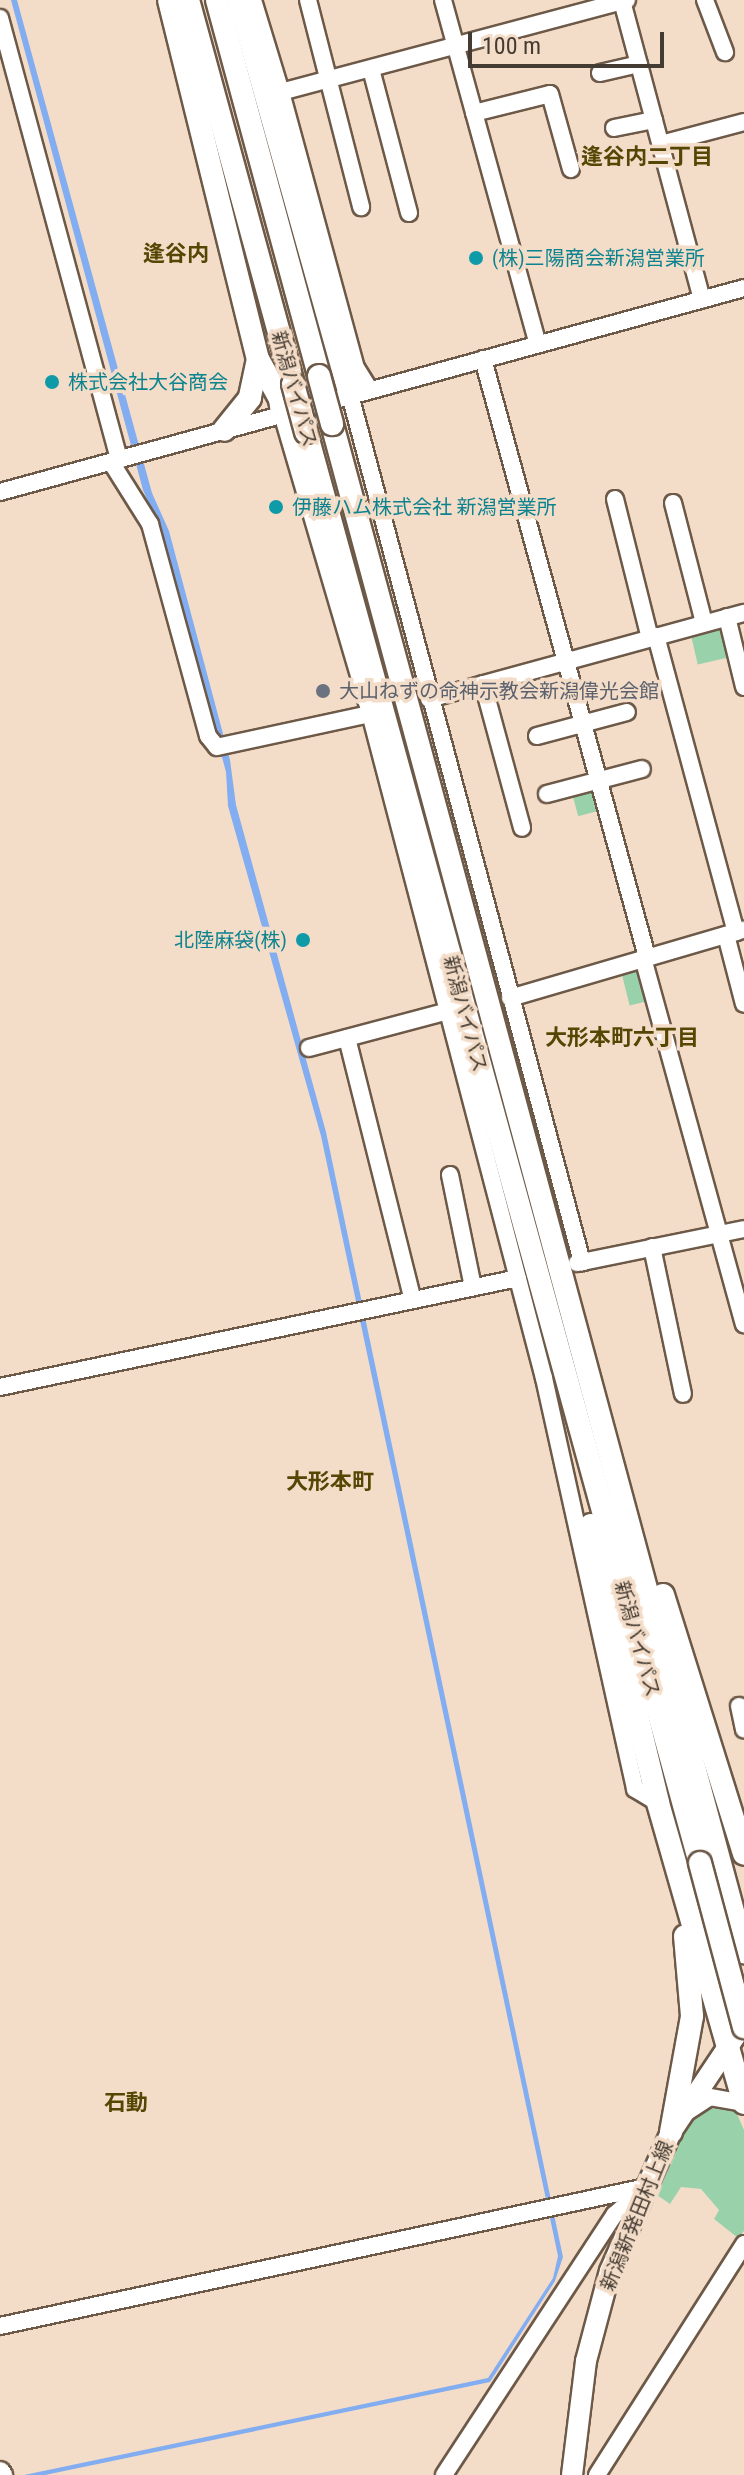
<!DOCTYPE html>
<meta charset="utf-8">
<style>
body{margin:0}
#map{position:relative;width:744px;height:2475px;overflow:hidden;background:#f4ddc8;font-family:"Roboto Condensed","Noto Sans JP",sans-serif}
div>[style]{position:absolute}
.green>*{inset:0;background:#99d2aa;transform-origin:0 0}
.water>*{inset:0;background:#82adf1}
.roads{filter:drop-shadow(2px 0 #6d5947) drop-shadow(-2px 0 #6d5947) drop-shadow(0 2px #6d5947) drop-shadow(0 -2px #6d5947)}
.minor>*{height:16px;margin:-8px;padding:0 8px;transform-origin:8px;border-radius:8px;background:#fff}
.major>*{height:20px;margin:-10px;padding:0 10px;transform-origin:10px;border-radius:10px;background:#fff}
.highway>*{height:22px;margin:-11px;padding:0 11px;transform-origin:11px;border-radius:11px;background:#fff}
.bridges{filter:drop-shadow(2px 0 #6d5947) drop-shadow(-2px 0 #6d5947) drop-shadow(0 2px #6d5947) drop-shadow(0 -2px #6d5947)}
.highway-bridge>*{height:22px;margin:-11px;padding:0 11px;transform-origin:11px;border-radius:11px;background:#fff}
.dots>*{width:22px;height:22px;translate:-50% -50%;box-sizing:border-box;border:4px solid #f4ddc8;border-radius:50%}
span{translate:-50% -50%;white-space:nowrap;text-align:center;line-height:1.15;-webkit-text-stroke:7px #f4ddc8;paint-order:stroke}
.culture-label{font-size:20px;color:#0d838f}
.left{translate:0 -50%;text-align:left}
.right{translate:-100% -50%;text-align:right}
.street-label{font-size:20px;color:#443b32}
.worship-label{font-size:20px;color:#5b616d}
.neighbourhood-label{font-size:22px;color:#544603;font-weight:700}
.scale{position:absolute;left:468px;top:32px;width:196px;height:36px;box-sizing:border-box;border:4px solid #443b32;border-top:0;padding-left:10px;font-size:24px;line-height:28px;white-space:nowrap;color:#443b32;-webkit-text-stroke:6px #f4ddc8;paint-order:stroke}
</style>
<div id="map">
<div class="green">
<div style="left:726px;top:618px;width:39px;height:38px;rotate:77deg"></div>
<div style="left:598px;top:782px;width:28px;height:28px;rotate:75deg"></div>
<div style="left:643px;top:960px;width:41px;height:24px;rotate:76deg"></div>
<div style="clip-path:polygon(714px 2103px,734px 2107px,744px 2130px,744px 2231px,738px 2238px,714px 2219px,719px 2210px,701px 2189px,681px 2187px,670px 2204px,651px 2191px,695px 2114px)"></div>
</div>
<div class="water">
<div style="clip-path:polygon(11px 0,17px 0,152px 493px,169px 531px,230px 760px,236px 805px,326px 1132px,563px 2257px,555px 2281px,490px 2382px,45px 2475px,24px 2475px,488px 2378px,553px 2278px,558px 2256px,321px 1136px,228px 806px,226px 772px,163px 537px,143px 490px)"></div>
</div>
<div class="roads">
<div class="minor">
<div style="left:253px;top:0;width:96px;rotate:73.1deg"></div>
<div style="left:308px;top:0;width:214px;rotate:75.6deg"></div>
<div style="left:443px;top:0;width:357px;rotate:74.6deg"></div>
<div style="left:705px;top:0;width:56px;rotate:69deg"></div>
<div style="left:622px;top:1px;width:309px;rotate:75deg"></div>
<div style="left:0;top:18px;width:458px;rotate:74.9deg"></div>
<div style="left:371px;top:69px;width:149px;rotate:75.2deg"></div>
<div style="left:600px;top:73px;width:40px;rotate:-13deg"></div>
<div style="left:474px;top:113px;width:78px;rotate:-14deg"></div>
<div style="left:550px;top:94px;width:78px;rotate:74.4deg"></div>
<div style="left:614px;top:128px;width:41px;rotate:-11.3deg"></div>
<div style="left:661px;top:144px;width:86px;rotate:-14.8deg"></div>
<div style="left:483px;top:359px;width:620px;rotate:74.66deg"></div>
<div style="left:370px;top:390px;width:26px;rotate:-122deg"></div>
<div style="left:356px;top:368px;width:286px;rotate:-105.2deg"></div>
<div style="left:281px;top:92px;width:358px;rotate:-14.9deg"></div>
<div style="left:350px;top:395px;width:898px;rotate:75.02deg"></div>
<div style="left:282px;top:414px;width:300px;rotate:73.6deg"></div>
<div style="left:367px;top:702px;width:699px;rotate:75.33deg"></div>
<div style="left:544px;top:1378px;width:421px;rotate:77.5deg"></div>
<div style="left:635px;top:1789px;width:27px;rotate:31deg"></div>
<div style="left:111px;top:462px;width:73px;rotate:57.8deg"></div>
<div style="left:150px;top:524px;width:220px;rotate:74.7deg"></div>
<div style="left:208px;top:736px;width:14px;rotate:51deg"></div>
<div style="left:217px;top:747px;width:156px;rotate:-12.2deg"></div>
<div style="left:0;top:492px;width:771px;rotate:-15.33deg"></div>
<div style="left:615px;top:499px;width:143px;rotate:75.9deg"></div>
<div style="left:673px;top:503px;width:124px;rotate:75.5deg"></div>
<div style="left:727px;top:617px;width:72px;rotate:76.3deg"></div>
<div style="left:656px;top:636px;width:307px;rotate:74.9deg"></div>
<div style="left:483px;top:684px;width:149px;rotate:74.8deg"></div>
<div style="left:429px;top:699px;width:327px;rotate:-15.3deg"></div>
<div style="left:537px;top:736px;width:93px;rotate:-14.9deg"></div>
<div style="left:547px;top:794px;width:98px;rotate:-14.7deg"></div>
<div style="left:726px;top:935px;width:71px;rotate:75.4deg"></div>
<div style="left:643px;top:958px;width:380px;rotate:74.6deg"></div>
<div style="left:510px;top:998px;width:243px;rotate:-16.3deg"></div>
<div style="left:347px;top:1038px;width:270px;rotate:75.9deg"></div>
<div style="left:309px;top:1048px;width:140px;rotate:-14.9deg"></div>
<div style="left:450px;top:1175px;width:114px;rotate:78.4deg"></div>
<div style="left:652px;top:1247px;width:150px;rotate:78.1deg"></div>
<div style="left:577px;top:1263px;width:170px;rotate:-11.5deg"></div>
<div style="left:0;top:1387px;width:529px;rotate:-11.88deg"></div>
<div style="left:739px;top:1706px;width:24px;rotate:78deg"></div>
<div style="left:687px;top:2112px;width:27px;rotate:-33deg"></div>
<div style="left:710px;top:2097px;width:35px;rotate:10deg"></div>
<div style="left:0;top:2326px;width:661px;rotate:-12.14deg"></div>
<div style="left:444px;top:2475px;width:311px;rotate:-56.8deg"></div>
<div style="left:614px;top:2215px;width:40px;rotate:-41deg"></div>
<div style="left:597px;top:2475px;width:274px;rotate:-57.5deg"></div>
</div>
<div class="major">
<div style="left:0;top:2472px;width:4px;rotate:56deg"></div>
<div style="left:572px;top:2475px;width:115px;rotate:-83deg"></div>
<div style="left:586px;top:2361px;width:93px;rotate:-75.1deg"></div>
<div style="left:610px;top:2271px;width:152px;rotate:-66.3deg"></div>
<div style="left:671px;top:2132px;width:117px;rotate:-56.2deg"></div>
</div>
<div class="highway">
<div style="left:169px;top:0;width:370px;rotate:76.1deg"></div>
<div style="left:258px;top:359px;width:40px;rotate:102deg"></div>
<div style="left:250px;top:398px;width:41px;rotate:129.1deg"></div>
<div style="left:188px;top:0;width:398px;rotate:74.7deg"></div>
<div style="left:217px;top:0;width:390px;rotate:74.8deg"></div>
<div style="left:239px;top:0;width:410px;rotate:74.3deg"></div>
<div style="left:258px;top:359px;width:46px;rotate:61.2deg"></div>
<div style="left:280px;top:399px;width:15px;rotate:82deg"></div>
<div style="left:332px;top:424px;width:1583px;rotate:74.91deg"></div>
<div style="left:306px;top:432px;width:1484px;rotate:74.61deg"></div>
<div style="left:591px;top:1525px;width:286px;rotate:76.4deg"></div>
<div style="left:658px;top:1803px;width:312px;rotate:74deg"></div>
<div style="left:663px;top:1595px;width:271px;rotate:72.6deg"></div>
<div style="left:671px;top:2132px;width:118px;rotate:-79.7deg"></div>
<div style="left:692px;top:2016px;width:80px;rotate:-95deg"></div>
</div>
</div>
<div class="bridges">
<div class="highway-bridge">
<div style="left:319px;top:376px;width:50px;rotate:74.8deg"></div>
<div style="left:293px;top:384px;width:50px;rotate:74.8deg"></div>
<div style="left:700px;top:1863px;width:170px;rotate:75deg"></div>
</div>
</div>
<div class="dots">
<div style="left:476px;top:258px;background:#0f9aa8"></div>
<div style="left:52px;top:382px;background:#0f9aa8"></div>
<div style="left:276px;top:507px;background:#0f9aa8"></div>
<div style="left:323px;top:691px;background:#6b7280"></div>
<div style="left:303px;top:940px;background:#0f9aa8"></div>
</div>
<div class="culture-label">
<span class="left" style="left:492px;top:258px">(株)三陽商会新潟営業所</span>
<span class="left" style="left:68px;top:382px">株式会社大谷商会</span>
<span class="left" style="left:292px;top:507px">伊藤ハム株式会社 新潟営業所</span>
<span class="right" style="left:287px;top:940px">北陸麻袋(株)</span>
</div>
<div class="street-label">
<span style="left:294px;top:389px;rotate:74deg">新潟バイパス</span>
<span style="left:465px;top:1014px;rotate:75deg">新潟バイパス</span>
<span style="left:637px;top:1639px;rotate:74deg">新潟バイパス</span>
<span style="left:637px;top:2216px;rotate:-68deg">新潟新発田村上線</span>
</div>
<div class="worship-label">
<span class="left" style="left:339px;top:691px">大山ねずの命神示教会新潟偉光会館</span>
</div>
<div class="neighbourhood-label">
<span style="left:647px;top:157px">逢谷内二丁目</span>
<span style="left:176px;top:254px">逢谷内</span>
<span style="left:622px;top:1038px">大形本町六丁目</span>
<span style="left:330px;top:1482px">大形本町</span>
<span style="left:126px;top:2103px">石動</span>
</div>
<div class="scale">100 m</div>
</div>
